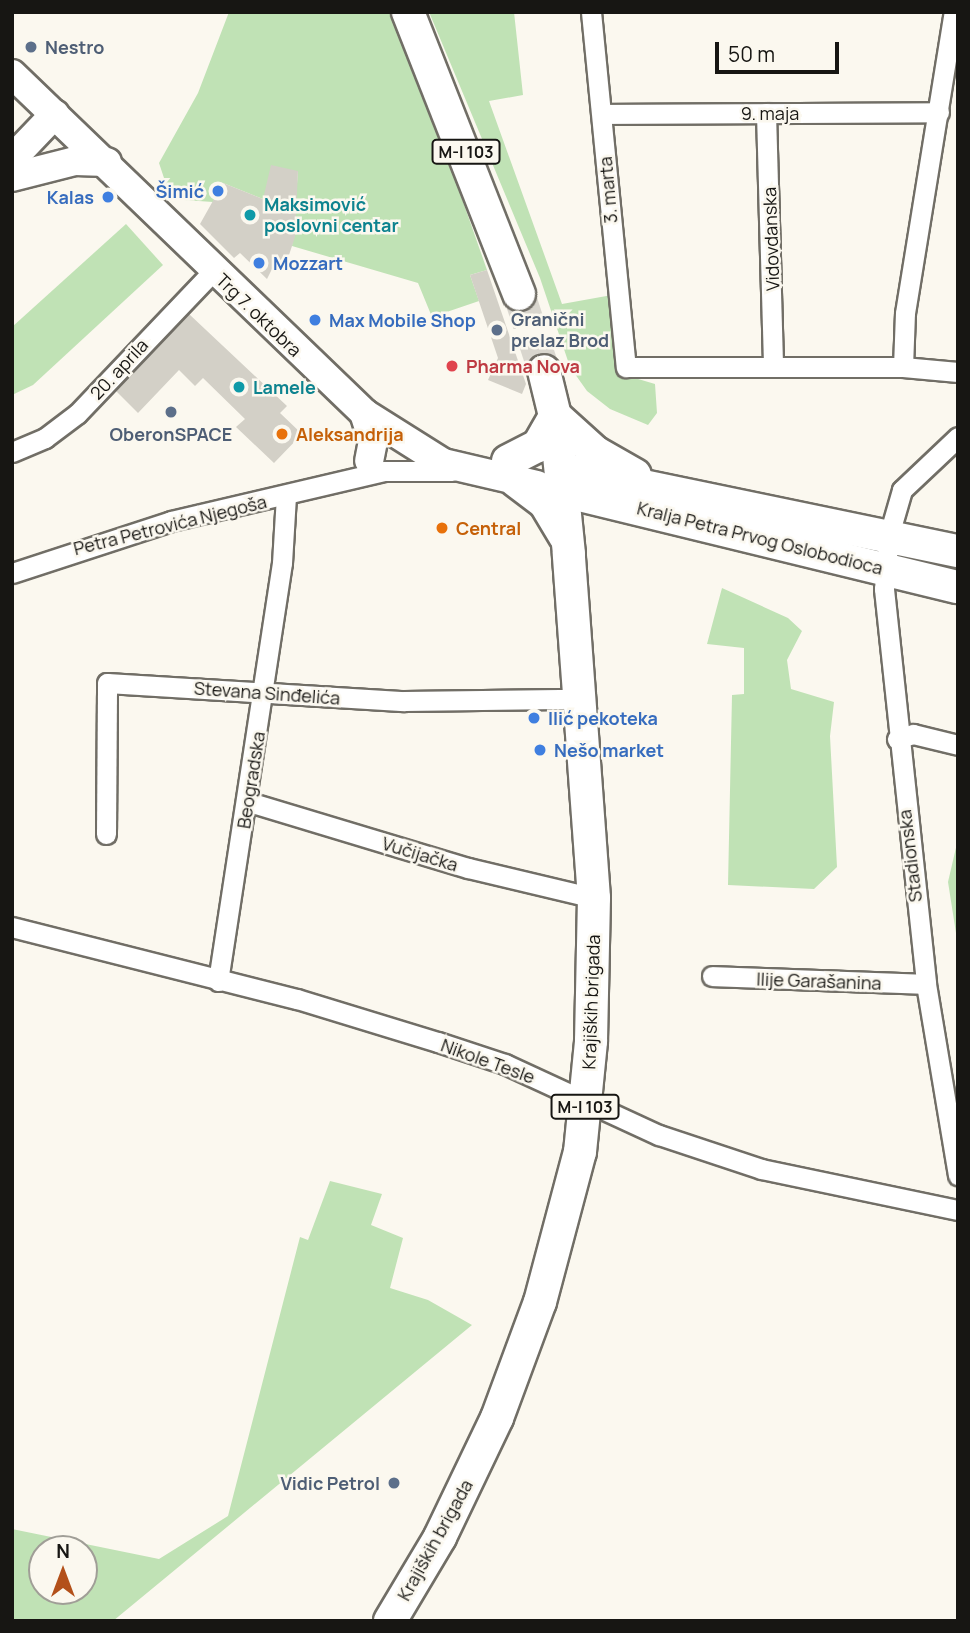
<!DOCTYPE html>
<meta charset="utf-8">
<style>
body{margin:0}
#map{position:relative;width:970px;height:1633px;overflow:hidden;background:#fbf8ef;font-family:Manrope,sans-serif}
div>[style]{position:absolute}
.green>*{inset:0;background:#c0e2b5}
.building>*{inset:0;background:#d3d0c7}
.primary-tunnel>*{height:32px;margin-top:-16px;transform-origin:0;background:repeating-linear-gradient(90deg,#d9d6ce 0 32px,transparent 0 48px)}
.roads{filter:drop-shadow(2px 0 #716e66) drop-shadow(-2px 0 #716e66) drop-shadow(0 2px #716e66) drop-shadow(0 -2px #716e66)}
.street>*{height:19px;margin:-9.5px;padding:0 9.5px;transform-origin:9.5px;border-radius:9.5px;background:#fff}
.secondary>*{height:28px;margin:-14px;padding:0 14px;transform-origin:14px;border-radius:14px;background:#fff}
.primary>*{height:32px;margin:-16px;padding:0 16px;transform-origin:16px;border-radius:16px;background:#fff}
.dots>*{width:19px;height:19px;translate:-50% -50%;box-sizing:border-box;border:4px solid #fbf8ef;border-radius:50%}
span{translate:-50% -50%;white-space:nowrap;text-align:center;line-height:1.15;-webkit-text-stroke:5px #fbf8ef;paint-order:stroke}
.shield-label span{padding:2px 5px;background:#fbf8ef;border:2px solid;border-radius:5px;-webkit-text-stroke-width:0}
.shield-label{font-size:16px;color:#171613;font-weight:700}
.service-label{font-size:18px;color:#4e5e75;font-weight:700}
.left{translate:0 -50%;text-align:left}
.right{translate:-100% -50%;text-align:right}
.street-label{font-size:18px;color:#171613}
.shop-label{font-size:18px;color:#366cbe;font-weight:700}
.culture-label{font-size:18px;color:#0d838f;font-weight:700}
.health-label{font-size:18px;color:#be3a42;font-weight:700}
.food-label{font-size:18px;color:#c56008;font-weight:700}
.frame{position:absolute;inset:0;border:14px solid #171613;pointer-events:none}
.north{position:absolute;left:28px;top:1535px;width:70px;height:70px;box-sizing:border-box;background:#fbf8ef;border:2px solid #a09e97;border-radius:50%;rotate:0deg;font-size:19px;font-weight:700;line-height:28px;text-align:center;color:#171613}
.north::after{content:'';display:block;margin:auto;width:24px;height:32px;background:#b3501a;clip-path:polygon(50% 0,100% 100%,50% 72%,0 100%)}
.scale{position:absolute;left:715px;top:42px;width:124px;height:32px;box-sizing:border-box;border:4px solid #171613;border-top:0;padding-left:9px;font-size:21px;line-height:24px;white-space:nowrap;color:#171613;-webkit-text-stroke:5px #fbf8ef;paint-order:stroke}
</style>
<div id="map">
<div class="green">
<div style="clip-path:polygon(229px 12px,389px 12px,433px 116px,487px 270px,470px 275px,479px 301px,432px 317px,418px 283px,292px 246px,298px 171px,263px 199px,223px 183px,213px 202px,184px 200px,166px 184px,159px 163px,198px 93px)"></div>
<div style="clip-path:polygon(429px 12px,514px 12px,523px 95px,489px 101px,562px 304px,612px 295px,628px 376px,655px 384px,657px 413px,648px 425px,610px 409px,587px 391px,570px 367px,540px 278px)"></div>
<div style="clip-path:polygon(126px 224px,163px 265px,33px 385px,12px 395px,12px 327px)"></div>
<div style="clip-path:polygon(722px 588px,788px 618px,802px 631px,787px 660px,791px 689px,834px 702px,830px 736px,837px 867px,814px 889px,728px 885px,732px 695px,744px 694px,744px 648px,707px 644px)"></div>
<div style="clip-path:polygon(958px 839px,958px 946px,948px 882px)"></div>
<div style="clip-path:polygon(evenodd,330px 1181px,382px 1194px,371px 1225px,403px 1238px,390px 1288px,428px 1300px,472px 1325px,113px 1621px,12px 1621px,12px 1529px,159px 1559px,228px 1516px,300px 1237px,308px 1240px,330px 1181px,42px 1549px,84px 1549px,84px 1591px,42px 1591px,42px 1549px)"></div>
</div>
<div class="building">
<div style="clip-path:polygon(271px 165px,298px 171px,295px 237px,286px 264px,276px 261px,267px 279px,240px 253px,234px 258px,200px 224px,223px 183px,263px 199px)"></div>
<div style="clip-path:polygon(487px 270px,526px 384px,522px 394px,488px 380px,498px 358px,470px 275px)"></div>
<div style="clip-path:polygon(189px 314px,287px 406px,280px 413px,302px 434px,274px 463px,236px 427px,245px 419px,203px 378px,195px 386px,179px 370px,138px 413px,116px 391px)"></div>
</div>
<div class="primary-tunnel">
<div style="left:519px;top:294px;width:81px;rotate:72deg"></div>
</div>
<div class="roads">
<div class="street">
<div style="left:591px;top:12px;width:357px;rotate:84.4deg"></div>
<div style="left:626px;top:367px;width:277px"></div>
<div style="left:903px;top:367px;width:55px;rotate:5.2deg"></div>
<div style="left:766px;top:113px;width:253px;rotate:88.4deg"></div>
<div style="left:602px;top:114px;width:337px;rotate:-0.3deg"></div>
<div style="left:903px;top:367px;width:54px;rotate:-87.9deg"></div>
<div style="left:905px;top:313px;width:305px;rotate:-80.8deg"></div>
<div style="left:958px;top:437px;width:77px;rotate:136.6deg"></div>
<div style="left:902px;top:490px;width:47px;rotate:106.1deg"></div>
<div style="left:889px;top:535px;width:54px;rotate:95.3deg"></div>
<div style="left:884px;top:589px;width:397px;rotate:83.9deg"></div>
<div style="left:926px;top:984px;width:194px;rotate:80.5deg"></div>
<div style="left:12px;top:452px;width:36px;rotate:-23deg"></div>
<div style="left:45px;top:438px;width:40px;rotate:-37deg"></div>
<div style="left:77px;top:414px;width:199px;rotate:-46.4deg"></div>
<div style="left:12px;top:573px;width:167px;rotate:-18.1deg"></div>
<div style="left:171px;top:521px;width:219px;rotate:-13.2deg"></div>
<div style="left:384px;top:471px;width:68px"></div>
<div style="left:897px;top:739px;width:17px;rotate:-17deg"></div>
<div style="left:913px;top:734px;width:46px;rotate:13.7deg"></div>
<div style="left:249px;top:802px;width:229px;rotate:16.8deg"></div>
<div style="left:468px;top:868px;width:130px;rotate:13.4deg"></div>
<div style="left:106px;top:834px;width:151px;rotate:-89.6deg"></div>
<div style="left:107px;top:683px;width:298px;rotate:3.5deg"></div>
<div style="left:404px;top:701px;width:175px;rotate:-0.7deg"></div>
<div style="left:12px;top:927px;width:294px;rotate:14.2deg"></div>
<div style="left:297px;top:999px;width:147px;rotate:17deg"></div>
<div style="left:438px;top:1042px;width:71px;rotate:18.2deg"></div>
<div style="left:505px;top:1064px;width:170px;rotate:24.8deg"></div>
<div style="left:659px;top:1135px;width:108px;rotate:18.4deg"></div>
<div style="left:761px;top:1169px;width:201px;rotate:11.8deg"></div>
<div style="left:712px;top:976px;width:214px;rotate:2.1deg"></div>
<div style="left:218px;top:981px;width:423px;rotate:-81.3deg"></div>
<div style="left:282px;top:563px;width:68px;rotate:-86.6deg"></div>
</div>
<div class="secondary">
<div style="left:12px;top:74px;width:489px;rotate:43.9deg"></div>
<div style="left:364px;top:413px;width:93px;rotate:32.3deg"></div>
<div style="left:443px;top:463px;width:97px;rotate:13.2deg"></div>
<div style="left:12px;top:159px;width:62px;rotate:-46.3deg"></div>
<div style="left:12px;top:177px;width:65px;rotate:-14.3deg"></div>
<div style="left:75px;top:161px;width:32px;rotate:2deg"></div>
<div style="left:364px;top:413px;width:29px;rotate:72deg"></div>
<div style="left:373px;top:441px;width:20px;rotate:101deg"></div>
</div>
<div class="primary">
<div style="left:408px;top:12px;width:303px;rotate:68.5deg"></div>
<div style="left:555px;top:416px;width:54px;rotate:42deg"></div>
<div style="left:595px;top:452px;width:46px;rotate:29.9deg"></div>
<div style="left:508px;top:461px;width:34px;rotate:-27deg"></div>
<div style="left:538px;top:446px;width:34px;rotate:-60deg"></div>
<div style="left:561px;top:469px;width:405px;rotate:11.7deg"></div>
<div style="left:516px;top:481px;width:36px;rotate:37deg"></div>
<div style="left:545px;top:503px;width:39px;rotate:59deg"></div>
<div style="left:563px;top:491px;width:406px;rotate:13.7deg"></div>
<div style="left:390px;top:1621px;width:98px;rotate:-59.2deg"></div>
<div style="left:440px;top:1537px;width:132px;rotate:-64.4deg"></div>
<div style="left:497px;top:1418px;width:124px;rotate:-69.7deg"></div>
<div style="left:540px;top:1302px;width:155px;rotate:-75.1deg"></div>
<div style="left:580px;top:1152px;width:112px;rotate:-84.3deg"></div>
<div style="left:591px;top:1041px;width:143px;rotate:-88.8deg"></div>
<div style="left:594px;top:898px;width:345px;rotate:-94.2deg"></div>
<div style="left:569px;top:554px;width:139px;rotate:-95.8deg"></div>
<div style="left:555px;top:416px;width:46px;rotate:-103.7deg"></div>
</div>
</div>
<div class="dots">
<div style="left:31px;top:47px;background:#5c6f8a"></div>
<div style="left:218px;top:191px;background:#3f7fe0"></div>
<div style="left:108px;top:197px;background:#3f7fe0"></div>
<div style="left:250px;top:215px;background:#0f9aa8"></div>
<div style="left:259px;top:263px;background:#3f7fe0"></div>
<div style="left:315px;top:320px;background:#3f7fe0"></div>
<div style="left:497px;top:330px;background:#5c6f8a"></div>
<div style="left:452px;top:366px;background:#e0444e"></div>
<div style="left:239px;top:387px;background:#0f9aa8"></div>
<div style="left:171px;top:412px;background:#5c6f8a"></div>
<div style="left:282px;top:434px;background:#e8710a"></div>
<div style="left:442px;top:528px;background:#e8710a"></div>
<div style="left:534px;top:718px;background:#3f7fe0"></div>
<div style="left:540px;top:750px;background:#3f7fe0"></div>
<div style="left:394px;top:1483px;background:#5c6f8a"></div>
</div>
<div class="shield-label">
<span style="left:466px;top:152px">M-I 103</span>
<span style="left:585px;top:1107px">M-I 103</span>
</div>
<div class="service-label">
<span class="left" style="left:45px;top:47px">Nestro</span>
<span class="left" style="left:511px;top:330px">Granični<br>prelaz Brod</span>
<span style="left:171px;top:434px">OberonSPACE</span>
<span class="right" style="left:380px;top:1483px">Vidic Petrol</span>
</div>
<div class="street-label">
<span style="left:770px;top:113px">9. maja</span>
<span style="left:608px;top:190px;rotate:-95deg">3. marta</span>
<span style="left:771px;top:239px;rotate:-92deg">Vidovdanska</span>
<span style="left:259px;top:315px;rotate:44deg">Trg 7. oktobra</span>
<span style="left:119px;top:369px;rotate:-47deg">20. aprila</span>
<span style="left:170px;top:525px;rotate:-14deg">Petra Petrovića Njegoša</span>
<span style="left:760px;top:538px;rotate:14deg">Kralja Petra Prvog Oslobodioca</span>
<span style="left:267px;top:693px;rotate:4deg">Stevana Sinđelića</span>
<span style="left:251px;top:780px;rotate:-81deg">Beogradska</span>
<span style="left:420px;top:854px;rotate:17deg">Vučijačka</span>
<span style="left:910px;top:856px;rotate:-97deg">Stadionska</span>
<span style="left:819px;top:981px;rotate:2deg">Ilije Garašanina</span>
<span style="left:591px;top:1002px;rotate:-88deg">Krajiških brigada</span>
<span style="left:488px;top:1061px;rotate:20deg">Nikole Tesle</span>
<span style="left:435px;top:1540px;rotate:-61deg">Krajiških brigada</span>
</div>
<div class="shop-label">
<span class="right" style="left:204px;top:191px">Šimić</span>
<span class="right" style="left:94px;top:197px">Kalas</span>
<span class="left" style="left:273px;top:263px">Mozzart</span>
<span class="left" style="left:329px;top:320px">Max Mobile Shop</span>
<span class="left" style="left:548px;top:718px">Ilić pekoteka</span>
<span class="left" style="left:554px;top:750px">Nešo market</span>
</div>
<div class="culture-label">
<span class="left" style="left:264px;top:215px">Maksimović<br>poslovni centar</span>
<span class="left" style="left:253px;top:387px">Lamele</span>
</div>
<div class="health-label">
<span class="left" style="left:466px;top:366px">Pharma Nova</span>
</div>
<div class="food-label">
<span class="left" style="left:296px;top:434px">Aleksandrija</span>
<span class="left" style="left:456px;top:528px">Central</span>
</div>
<div class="frame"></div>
<div class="north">N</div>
<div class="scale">50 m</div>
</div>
